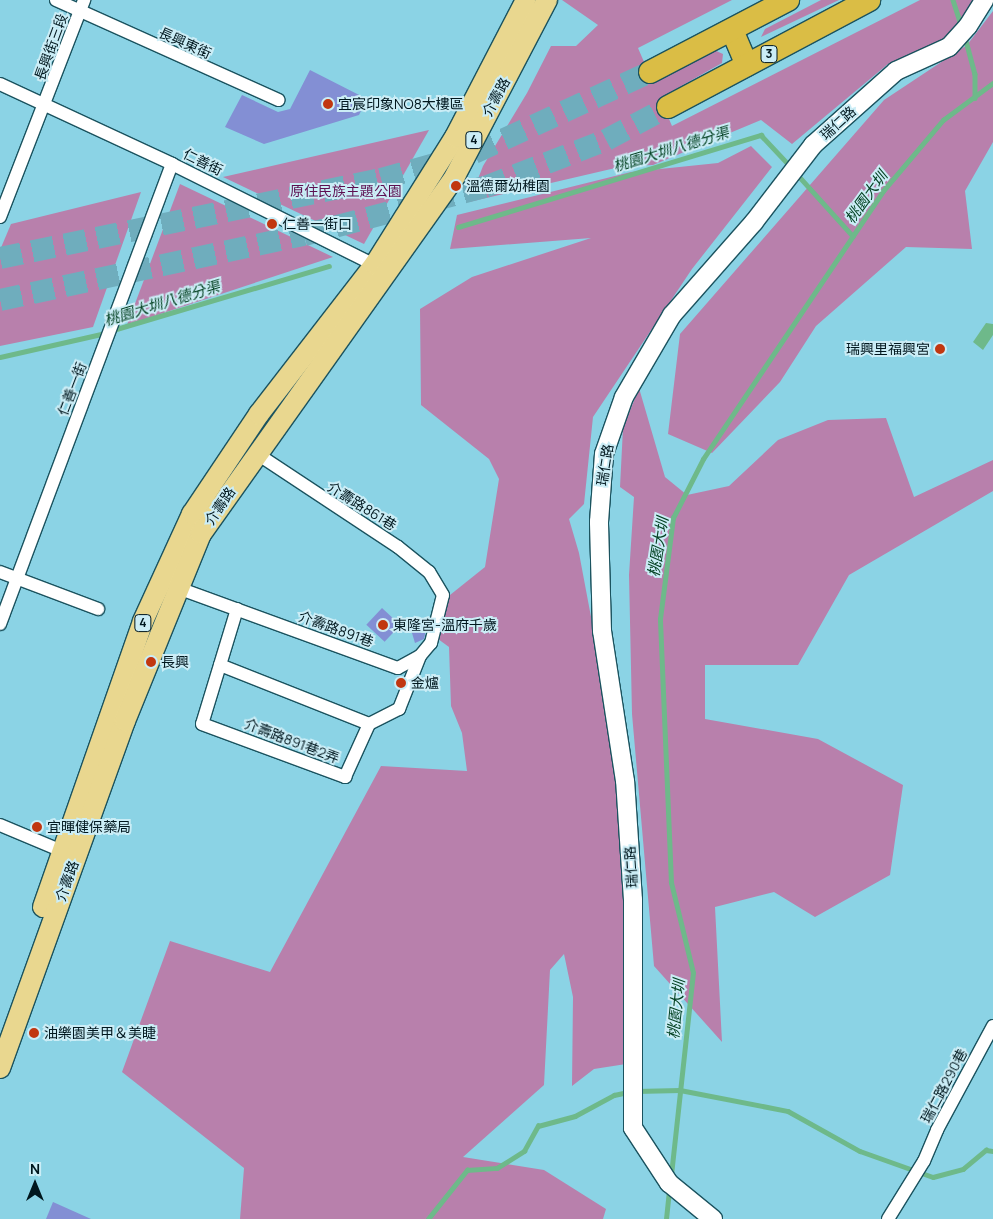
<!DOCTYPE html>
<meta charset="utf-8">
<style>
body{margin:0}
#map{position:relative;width:993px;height:1219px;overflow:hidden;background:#8bd3e5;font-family:Manrope,"Noto Sans TC",sans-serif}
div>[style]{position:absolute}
.green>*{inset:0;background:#b880ac}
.water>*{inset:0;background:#6eb98a}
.stream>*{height:4.5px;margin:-2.25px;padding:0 2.25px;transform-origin:2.25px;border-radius:2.25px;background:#6eb98a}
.building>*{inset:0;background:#838fd4;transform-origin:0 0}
.highway-tunnel>*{height:22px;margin-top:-11px;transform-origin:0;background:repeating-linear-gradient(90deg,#6fadbd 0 22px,transparent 0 33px)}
.roads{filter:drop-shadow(1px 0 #1b535f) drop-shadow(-1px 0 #1b535f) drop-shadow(0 1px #1b535f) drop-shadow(0 -1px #1b535f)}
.street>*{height:12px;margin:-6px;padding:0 6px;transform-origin:6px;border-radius:6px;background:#fff}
.secondary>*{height:18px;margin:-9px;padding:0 9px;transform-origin:9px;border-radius:9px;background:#fff}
.primary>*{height:20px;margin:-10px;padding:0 10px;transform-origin:10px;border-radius:10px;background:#e9d78f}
.highway>*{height:22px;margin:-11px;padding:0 11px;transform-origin:11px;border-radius:11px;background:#dabd45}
.dots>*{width:14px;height:14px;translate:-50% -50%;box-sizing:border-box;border:2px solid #cbedf6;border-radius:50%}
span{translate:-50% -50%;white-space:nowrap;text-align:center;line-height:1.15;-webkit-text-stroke:4px #cbedf6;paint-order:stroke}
.shield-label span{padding:1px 4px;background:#cbedf6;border:1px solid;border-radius:4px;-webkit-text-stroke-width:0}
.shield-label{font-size:12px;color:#00171e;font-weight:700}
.street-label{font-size:14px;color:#00171e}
.poi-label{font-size:14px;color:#00171e}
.left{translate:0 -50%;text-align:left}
.right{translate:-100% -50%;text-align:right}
.park-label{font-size:14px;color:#5d0f51}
.water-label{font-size:15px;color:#044223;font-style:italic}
.north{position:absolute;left:10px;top:1159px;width:50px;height:50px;-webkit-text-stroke:4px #cbedf6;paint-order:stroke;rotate:0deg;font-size:14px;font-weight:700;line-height:20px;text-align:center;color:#00171e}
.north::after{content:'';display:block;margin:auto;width:18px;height:22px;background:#00171e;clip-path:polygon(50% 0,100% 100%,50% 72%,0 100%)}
</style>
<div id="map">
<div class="green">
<div style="clip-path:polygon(562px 0,732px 0,638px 48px,651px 78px,714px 50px,723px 54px,722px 63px,660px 98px,672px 126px,920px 0,976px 0,951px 38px,888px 64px,792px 144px,761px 120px,653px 165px,624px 166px,469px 202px,483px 166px,527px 93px,551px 46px,576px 46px,598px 25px)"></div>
<div style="clip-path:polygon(821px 0,839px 0,761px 37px,765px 29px)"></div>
<div style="clip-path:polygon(993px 11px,993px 142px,965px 191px,972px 249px,906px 247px,816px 326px,780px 382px,712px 453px,668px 434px,680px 334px,884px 100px,967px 45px)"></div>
<div style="clip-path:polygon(429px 130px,364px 244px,223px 177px)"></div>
<div style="clip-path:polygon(751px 146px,772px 167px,692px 269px,593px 417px,584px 504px,569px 519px,579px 553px,601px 670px,624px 831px,626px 1064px,594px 1069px,572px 1086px,573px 997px,564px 954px,550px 970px,544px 1085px,463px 1157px,544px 1170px,606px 1209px,603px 1219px,240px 1219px,244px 1168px,122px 1072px,170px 941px,270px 972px,381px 766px,467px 771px,462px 733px,451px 706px,449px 647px,438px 639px,450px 595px,485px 567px,499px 479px,489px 459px,421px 405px,420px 309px,472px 277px,591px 238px,450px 249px,457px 215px,631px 172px,718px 163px)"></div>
<div style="clip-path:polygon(180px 184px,333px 257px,127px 325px)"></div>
<div style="clip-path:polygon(141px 192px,93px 327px,0 346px,0 250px,11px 224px)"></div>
<div style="clip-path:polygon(639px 388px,665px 477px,687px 495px,729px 486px,778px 440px,828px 420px,886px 418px,914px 497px,993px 460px,993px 491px,849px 575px,798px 665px,705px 665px,705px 719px,818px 739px,903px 785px,890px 875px,815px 917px,774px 892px,715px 907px,722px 1042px,654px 966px,632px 714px,629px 575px,634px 497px,620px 487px,623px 428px)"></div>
</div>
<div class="water">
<div style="clip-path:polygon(986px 323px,993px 324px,993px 335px,983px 350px,973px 342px)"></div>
</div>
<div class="stream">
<div style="left:953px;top:0;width:28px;rotate:72deg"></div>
<div style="left:965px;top:37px;width:38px;rotate:75deg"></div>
<div style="left:975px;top:74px;width:24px;rotate:90deg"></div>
<div style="left:796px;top:173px;width:85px;rotate:47.9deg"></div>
<div style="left:458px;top:227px;width:317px;rotate:-16.9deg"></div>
<div style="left:761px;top:135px;width:44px;rotate:46.8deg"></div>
<div style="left:113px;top:330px;width:225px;rotate:-16.5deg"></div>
<div style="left:0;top:357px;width:109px;rotate:-12.8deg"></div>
<div style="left:636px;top:1091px;width:44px;rotate:-1.3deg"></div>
<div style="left:680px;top:1090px;width:110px;rotate:11deg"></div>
<div style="left:788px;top:1111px;width:82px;rotate:29.1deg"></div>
<div style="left:860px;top:1151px;width:77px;rotate:19.6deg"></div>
<div style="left:933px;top:1177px;width:31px;rotate:-15deg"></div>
<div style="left:963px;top:1169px;width:30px;rotate:-40deg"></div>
<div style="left:986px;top:1150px;width:7px;rotate:8deg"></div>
<div style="left:671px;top:1175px;width:203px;rotate:-83.8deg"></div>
<div style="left:693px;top:973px;width:93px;rotate:-103.7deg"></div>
<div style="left:671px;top:883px;width:264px;rotate:-92.4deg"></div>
<div style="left:660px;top:619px;width:102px;rotate:-82.7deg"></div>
<div style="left:673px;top:518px;width:66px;rotate:-63deg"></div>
<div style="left:703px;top:459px;width:323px;rotate:-56.1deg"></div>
<div style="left:883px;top:191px;width:93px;rotate:-49.8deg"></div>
<div style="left:943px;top:120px;width:62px;rotate:-36.5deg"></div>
<div style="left:428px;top:1219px;width:63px;rotate:-51.5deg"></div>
<div style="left:467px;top:1170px;width:30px;rotate:-4deg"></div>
<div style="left:497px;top:1168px;width:32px;rotate:-32deg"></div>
<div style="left:524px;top:1151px;width:29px;rotate:-61deg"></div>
<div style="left:538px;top:1126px;width:38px;rotate:-15deg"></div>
<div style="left:575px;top:1116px;width:44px;rotate:-28.3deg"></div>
<div style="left:614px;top:1095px;width:14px;rotate:-12deg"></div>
<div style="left:666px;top:1219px;width:31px;rotate:-84deg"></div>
</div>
<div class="building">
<div style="clip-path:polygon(310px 70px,367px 99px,359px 115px,264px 144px,225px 127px,242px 95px,278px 112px,290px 109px)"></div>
<div style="left:382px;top:608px;width:25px;height:23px;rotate:43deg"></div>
<div style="clip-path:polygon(424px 618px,428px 620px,424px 639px,415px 643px,409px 623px)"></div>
<div style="clip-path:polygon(398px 676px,403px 678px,399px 688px,395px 686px)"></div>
<div style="clip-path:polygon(53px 1202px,91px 1219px,46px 1219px)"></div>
</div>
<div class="highway-tunnel">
<div style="left:0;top:258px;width:389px;rotate:-11.7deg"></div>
<div style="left:381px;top:179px;width:97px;rotate:-15.6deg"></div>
<div style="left:474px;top:153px;width:194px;rotate:-24.7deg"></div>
<div style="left:0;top:300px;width:311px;rotate:-12.1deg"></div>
<div style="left:304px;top:235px;width:187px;rotate:-14.9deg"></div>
<div style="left:485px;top:187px;width:130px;rotate:-21.2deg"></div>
<div style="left:606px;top:140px;width:70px;rotate:-28deg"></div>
</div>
<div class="roads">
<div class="street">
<div style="left:56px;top:0;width:244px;rotate:24.2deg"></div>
<div style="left:0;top:84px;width:190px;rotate:24.9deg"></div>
<div style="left:172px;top:164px;width:233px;rotate:26.5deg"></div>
<div style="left:0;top:217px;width:233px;rotate:-68.8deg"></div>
<div style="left:0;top:572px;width:105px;rotate:20.7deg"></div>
<div style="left:178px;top:588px;width:234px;rotate:20deg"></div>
<div style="left:398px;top:668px;width:25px;rotate:-29deg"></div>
<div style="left:420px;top:656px;width:17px;rotate:-50deg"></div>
<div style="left:431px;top:643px;width:49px;rotate:-76deg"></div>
<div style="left:443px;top:595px;width:27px;rotate:-121deg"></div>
<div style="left:429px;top:572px;width:40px;rotate:-141deg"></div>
<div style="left:398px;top:547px;width:170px;rotate:-146.5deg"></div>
<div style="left:237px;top:609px;width:120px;rotate:106.9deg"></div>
<div style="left:202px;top:724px;width:153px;rotate:20.3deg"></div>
<div style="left:345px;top:777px;width:58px;rotate:-65.6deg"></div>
<div style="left:369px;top:724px;width:34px;rotate:-27deg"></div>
<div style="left:399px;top:709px;width:57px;rotate:-68.4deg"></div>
<div style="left:0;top:624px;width:491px;rotate:-69.5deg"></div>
<div style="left:220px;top:665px;width:160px;rotate:21.6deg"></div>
<div style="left:0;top:825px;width:75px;rotate:22.8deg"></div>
<div style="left:888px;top:1219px;width:68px;rotate:-58.2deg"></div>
<div style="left:924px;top:1161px;width:34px;rotate:-67deg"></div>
<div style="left:937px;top:1130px;width:118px;rotate:-61.7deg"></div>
</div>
<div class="secondary">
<div style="left:713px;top:1219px;width:57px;rotate:-140.7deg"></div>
<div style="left:669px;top:1183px;width:66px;rotate:-123.2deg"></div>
<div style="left:633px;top:1128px;width:228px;rotate:-90deg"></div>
<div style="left:633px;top:900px;width:119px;rotate:-93.8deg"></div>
<div style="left:625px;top:781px;width:152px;rotate:-98.7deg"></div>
<div style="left:602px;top:631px;width:109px;rotate:-91.6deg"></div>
<div style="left:599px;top:522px;width:68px;rotate:-85.8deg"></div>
<div style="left:604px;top:454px;width:60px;rotate:-70.7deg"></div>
<div style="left:624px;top:397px;width:95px;rotate:-59.7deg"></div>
<div style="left:672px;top:315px;width:124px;rotate:-48.6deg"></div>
<div style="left:754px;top:222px;width:97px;rotate:-52.5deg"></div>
<div style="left:813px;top:145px;width:111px;rotate:-41.7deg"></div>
<div style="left:896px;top:71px;width:58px;rotate:-24.4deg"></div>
<div style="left:949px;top:47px;width:28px;rotate:-48deg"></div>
<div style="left:968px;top:26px;width:31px;rotate:-58deg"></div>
</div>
<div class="primary">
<div style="left:43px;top:907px;width:303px;rotate:-70.7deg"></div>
<div style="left:143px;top:621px;width:118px;rotate:-65.4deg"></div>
<div style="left:192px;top:514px;width:120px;rotate:-56.2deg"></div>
<div style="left:259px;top:414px;width:190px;rotate:-52.3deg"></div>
<div style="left:375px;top:264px;width:150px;rotate:-57.8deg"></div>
<div style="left:455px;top:137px;width:154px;rotate:-62.6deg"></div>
<div style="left:0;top:1068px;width:369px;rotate:-70.2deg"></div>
<div style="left:125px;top:721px;width:202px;rotate:-67.9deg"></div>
<div style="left:201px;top:534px;width:439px;rotate:-54.6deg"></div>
<div style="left:455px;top:176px;width:199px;rotate:-62.4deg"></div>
</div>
<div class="highway">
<div style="left:732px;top:30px;width:38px;rotate:67deg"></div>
<div style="left:650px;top:72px;width:156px;rotate:-27.6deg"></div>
<div style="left:668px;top:107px;width:228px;rotate:-28deg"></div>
</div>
</div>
<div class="dots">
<div style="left:328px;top:104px;background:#c13710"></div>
<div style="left:456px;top:186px;background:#c13710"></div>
<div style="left:272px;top:224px;background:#c13710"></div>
<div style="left:940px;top:349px;background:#c13710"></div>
<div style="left:383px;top:625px;background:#c13710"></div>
<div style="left:151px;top:662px;background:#c13710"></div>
<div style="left:401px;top:683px;background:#c13710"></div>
<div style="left:37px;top:827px;background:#c13710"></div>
<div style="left:34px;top:1033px;background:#c13710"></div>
</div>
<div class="shield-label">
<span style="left:769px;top:54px">3</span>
<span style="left:474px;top:140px">4</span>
<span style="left:143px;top:623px">4</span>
</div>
<div class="street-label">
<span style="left:185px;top:43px;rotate:24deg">長興東街</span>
<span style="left:51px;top:47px;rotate:-70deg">長興街三段</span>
<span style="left:496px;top:97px;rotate:-62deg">介壽路</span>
<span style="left:838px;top:123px;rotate:-42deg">瑞仁路</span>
<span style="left:203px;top:162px;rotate:26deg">仁善街</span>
<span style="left:72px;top:389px;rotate:-69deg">仁善一街</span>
<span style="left:605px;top:465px;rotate:-81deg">瑞仁路</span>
<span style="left:220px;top:506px;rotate:-56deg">介壽路</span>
<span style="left:362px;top:506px;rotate:32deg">介壽路861巷</span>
<span style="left:336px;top:629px;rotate:20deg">介壽路891巷</span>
<span style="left:292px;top:741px;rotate:21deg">介壽路891巷2弄</span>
<span style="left:631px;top:867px;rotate:-94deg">瑞仁路</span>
<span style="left:67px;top:881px;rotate:-70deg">介壽路</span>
<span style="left:944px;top:1086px;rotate:-62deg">瑞仁路290巷</span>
</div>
<div class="poi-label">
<span class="left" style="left:338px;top:104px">宜宸印象NO8大樓區</span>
<span class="left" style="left:466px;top:186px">溫德爾幼稚園</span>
<span class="left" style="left:282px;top:224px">仁善一街口</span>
<span class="right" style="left:930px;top:349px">瑞興里福興宮</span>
<span class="left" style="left:393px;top:625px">東隆宮-溫府千歲</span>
<span class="left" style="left:161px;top:662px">長興</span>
<span class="left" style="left:411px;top:683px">金爐</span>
<span class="left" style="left:47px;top:827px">宜暉健保藥局</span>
<span class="left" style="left:44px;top:1033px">油樂園美甲＆美睫</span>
</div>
<div class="park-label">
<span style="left:346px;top:191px">原住民族主題公園</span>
</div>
<div class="water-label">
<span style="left:671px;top:149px;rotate:-17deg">桃園大圳八德分渠</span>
<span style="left:866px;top:197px;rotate:-54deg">桃園大圳</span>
<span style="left:162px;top:303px;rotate:-17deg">桃園大圳八德分渠</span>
<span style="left:658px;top:547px;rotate:-81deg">桃園大圳</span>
<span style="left:676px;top:1009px;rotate:-84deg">桃園大圳</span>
</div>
<div class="north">N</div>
</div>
